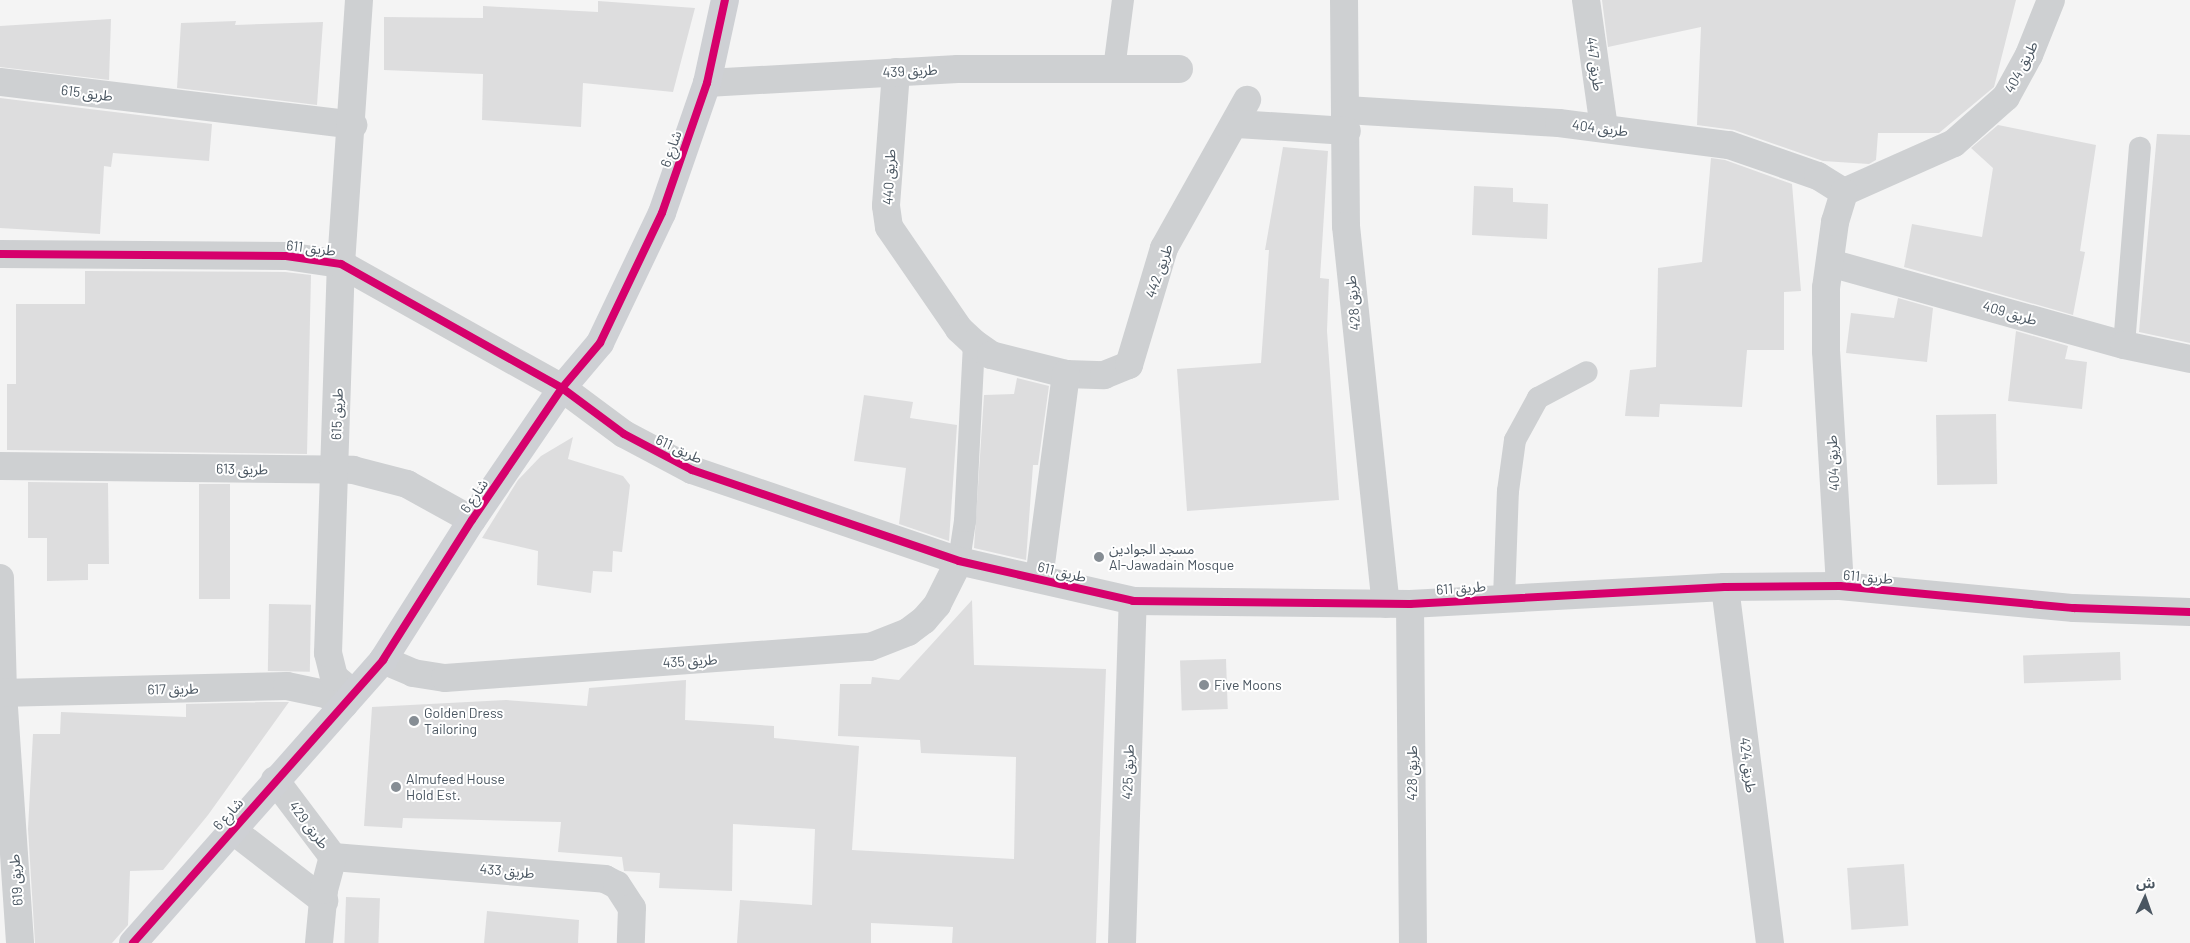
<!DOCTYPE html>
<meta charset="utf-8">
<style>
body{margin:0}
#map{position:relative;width:2190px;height:943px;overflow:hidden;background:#f4f4f4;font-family:Barlow,"Noto Sans Arabic",sans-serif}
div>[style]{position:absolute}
.building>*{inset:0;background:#ddddde;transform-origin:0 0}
.lane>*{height:22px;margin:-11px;padding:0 11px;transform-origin:11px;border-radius:11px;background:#ced0d2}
.street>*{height:28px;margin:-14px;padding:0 14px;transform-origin:14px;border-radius:14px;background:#ced0d2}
.secondary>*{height:28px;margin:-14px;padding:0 14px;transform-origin:14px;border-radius:14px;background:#ced0d4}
.cycleway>*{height:8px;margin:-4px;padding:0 4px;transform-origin:4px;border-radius:4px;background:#d6006c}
.dots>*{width:14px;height:14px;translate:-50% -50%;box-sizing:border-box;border:2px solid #fff;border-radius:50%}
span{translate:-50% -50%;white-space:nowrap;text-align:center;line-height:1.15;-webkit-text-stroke:4px #fff;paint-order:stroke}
.street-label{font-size:14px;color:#4a5661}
.poi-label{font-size:14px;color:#4a5661}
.left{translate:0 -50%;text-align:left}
.north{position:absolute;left:2120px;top:873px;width:50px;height:50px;-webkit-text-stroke:4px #fff;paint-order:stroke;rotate:3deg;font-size:14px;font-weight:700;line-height:20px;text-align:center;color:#4a5661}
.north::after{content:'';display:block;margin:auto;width:18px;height:22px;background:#4a5661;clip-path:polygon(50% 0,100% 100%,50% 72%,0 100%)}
</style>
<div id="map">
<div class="building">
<div style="clip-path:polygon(1602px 0,2016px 0,1994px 87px,1939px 133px,1878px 133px,1876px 160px,1869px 164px,1823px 161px,1734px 130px,1697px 125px,1701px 27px,1608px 47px)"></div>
<div style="clip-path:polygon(598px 1px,695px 8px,673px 92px,583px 83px,581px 127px,482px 120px,483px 74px,384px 70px,384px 17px,483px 18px,483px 6px,598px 12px)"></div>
<div style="clip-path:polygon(111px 19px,109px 80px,0 67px,0 26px)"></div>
<div style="clip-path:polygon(236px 21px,235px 25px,323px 22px,317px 105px,177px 88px,181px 23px)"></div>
<div style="clip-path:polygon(0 98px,212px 124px,209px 161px,113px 153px,111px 167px,104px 166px,100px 234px,0 228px)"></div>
<div style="clip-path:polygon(1998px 125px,2096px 145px,2080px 251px,2085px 252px,2073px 315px,1904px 267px,1912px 224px,1982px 237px,1993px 168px,1971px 148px)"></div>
<div style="clip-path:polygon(2157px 134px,2190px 135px,2190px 343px,2139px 332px)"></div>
<div style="clip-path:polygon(1283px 147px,1328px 151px,1320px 278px,1329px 279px,1327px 331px,1339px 500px,1187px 511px,1177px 369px,1261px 363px,1269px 250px,1265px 250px)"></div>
<div style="clip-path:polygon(1711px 158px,1725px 160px,1792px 184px,1801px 291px,1784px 292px,1784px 350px,1747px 350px,1742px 407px,1660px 404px,1659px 417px,1625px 416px,1630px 370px,1656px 367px,1658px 268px,1702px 262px)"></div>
<div style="clip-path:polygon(1474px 186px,1513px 188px,1513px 202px,1548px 204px,1547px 239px,1472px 235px)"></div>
<div style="clip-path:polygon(85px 271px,285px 272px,311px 275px,307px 454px,7px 450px,7px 384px,16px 384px,16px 304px,85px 304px)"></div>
<div style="clip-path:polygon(1898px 298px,1933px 308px,1927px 362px,1846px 353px,1851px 313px,1894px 318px)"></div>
<div style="clip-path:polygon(2016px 331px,2068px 346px,2065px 359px,2087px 362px,2082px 409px,2008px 401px)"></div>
<div style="clip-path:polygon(1017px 378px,1049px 386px,1038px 465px,1033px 465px,1026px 560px,974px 548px,984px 395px,1014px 394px)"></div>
<div style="clip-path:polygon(864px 395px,913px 402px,910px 418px,957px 425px,949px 541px,899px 524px,906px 468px,854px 461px)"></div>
<div style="left:1996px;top:414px;width:70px;height:60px;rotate:89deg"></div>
<div style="clip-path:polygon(573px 437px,568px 459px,623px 476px,630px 485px,622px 552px,613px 551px,612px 572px,593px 571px,591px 593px,537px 585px,538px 551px,482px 538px,518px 480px,541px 456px)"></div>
<div style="clip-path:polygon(28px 482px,108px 483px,109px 564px,88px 564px,88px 580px,47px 581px,47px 538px,28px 538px)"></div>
<div style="left:199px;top:484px;width:31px;height:115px"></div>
<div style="clip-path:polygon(972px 600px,974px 665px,1106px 669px,1096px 943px,952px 943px,953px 927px,871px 923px,871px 943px,737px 943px,740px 900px,812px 905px,815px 829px,733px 824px,732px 891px,659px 888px,660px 873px,624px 871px,622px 857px,558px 852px,561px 822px,403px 818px,402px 828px,364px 826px,372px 707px,506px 700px,587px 706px,589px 688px,686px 680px,685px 720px,774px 726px,774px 738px,859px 746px,852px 850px,1014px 859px,1016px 757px,921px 753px,920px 740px,838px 736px,840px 684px,871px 684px,872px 677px,899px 680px)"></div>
<div style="left:269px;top:604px;width:42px;height:67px;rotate:1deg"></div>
<div style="left:2120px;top:652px;width:28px;height:97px;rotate:88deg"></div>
<div style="left:1226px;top:659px;width:50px;height:46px;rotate:88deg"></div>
<div style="clip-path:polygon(266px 702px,289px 702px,208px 815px,163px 870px,130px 871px,128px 925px,112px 943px,35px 943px,28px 829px,33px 734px,60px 734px,61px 712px,186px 717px,186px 704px)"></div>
<div style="left:1904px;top:864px;width:62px;height:57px;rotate:86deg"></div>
<div style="left:346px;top:897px;width:34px;height:46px;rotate:2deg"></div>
<div style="clip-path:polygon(487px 911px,579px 920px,578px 943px,484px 943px)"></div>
</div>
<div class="lane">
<div style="left:1114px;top:69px;width:70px;rotate:-82.6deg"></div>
<div style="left:2124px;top:345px;width:198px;rotate:-85.4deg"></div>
<div style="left:959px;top:561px;width:40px;rotate:-81.5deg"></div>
<div style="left:965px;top:521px;width:178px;rotate:-87.1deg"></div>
<div style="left:1504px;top:598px;width:107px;rotate:-87.9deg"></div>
<div style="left:1508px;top:491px;width:51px;rotate:-82.2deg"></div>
<div style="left:1515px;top:440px;width:48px;rotate:-61.3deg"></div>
<div style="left:1538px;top:398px;width:55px;rotate:-28deg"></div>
</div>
<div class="street">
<div style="left:1344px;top:0;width:226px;rotate:89.5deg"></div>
<div style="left:1346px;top:226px;width:380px;rotate:84deg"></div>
<div style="left:1586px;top:0;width:129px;rotate:82deg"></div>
<div style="left:896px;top:72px;width:134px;rotate:94.3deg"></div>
<div style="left:886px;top:206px;width:21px;rotate:82deg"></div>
<div style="left:889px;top:227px;width:124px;rotate:55.5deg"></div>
<div style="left:959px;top:329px;width:21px;rotate:43deg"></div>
<div style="left:974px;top:343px;width:21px;rotate:35deg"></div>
<div style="left:991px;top:355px;width:77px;rotate:14.2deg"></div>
<div style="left:1066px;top:374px;width:38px;rotate:2deg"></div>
<div style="left:1104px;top:375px;width:27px;rotate:-22deg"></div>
<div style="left:1129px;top:365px;width:122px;rotate:-73.3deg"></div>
<div style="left:1164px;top:248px;width:170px;rotate:-60.7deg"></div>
<div style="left:0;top:82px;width:356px;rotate:6.9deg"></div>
<div style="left:707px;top:83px;width:251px;rotate:-3.2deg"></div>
<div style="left:958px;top:69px;width:221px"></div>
<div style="left:1346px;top:110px;width:213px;rotate:3.5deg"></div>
<div style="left:1559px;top:123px;width:171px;rotate:7.4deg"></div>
<div style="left:1729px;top:145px;width:94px;rotate:19.2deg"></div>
<div style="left:1818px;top:176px;width:31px;rotate:32deg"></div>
<div style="left:1844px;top:192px;width:120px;rotate:-24deg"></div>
<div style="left:1954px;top:143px;width:69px;rotate:-41.5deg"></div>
<div style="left:2006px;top:97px;width:48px;rotate:-61.3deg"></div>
<div style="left:2029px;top:55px;width:59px;rotate:-68.2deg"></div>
<div style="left:1237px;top:124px;width:110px;rotate:3.6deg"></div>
<div style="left:0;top:254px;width:286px;rotate:0.4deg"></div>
<div style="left:286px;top:256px;width:56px;rotate:8.3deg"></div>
<div style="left:341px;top:264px;width:253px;rotate:29.3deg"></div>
<div style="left:562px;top:388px;width:77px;rotate:36.6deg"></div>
<div style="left:624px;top:434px;width:77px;rotate:27.9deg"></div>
<div style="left:692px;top:470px;width:282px;rotate:18.8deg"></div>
<div style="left:959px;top:561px;width:179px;rotate:12.9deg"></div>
<div style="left:1133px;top:601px;width:277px;rotate:0.6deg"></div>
<div style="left:1410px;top:604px;width:315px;rotate:-3.1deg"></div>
<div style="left:1725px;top:587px;width:115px;rotate:-0.5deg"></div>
<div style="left:1840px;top:586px;width:235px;rotate:5.4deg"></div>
<div style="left:2074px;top:608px;width:116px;rotate:2deg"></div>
<div style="left:1830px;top:263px;width:305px;rotate:15.6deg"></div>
<div style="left:2124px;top:345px;width:67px;rotate:12deg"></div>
<div style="left:0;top:466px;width:353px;rotate:0.6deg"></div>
<div style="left:353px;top:470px;width:56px;rotate:14.5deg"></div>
<div style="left:407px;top:484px;width:74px;rotate:29deg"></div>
<div style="left:0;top:578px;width:115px;rotate:88.5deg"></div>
<div style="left:3px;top:693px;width:251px;rotate:86.1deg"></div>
<div style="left:1039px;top:579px;width:207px;rotate:-82.5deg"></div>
<div style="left:1840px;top:586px;width:235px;rotate:-93.4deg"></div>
<div style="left:1826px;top:351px;width:63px;rotate:-90deg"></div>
<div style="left:1826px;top:288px;width:67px;rotate:-82.2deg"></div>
<div style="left:1835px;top:222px;width:31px;rotate:-73deg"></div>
<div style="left:1725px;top:587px;width:359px;rotate:82.8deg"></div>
<div style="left:1410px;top:604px;width:339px;rotate:89.5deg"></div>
<div style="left:383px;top:660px;width:33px;rotate:23deg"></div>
<div style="left:413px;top:673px;width:32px;rotate:9deg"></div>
<div style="left:445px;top:678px;width:426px;rotate:-4.2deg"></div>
<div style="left:870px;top:647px;width:41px;rotate:-21.5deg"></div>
<div style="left:908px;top:632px;width:20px;rotate:-37deg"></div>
<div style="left:924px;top:620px;width:20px;rotate:-49deg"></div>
<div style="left:937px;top:605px;width:49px;rotate:-63.4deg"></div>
<div style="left:0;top:693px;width:287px;rotate:-1.4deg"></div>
<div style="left:287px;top:686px;width:40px;rotate:12deg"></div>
<div style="left:326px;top:694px;width:21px;rotate:29deg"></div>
<div style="left:353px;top:693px;width:25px;rotate:-140deg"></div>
<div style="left:334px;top:677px;width:25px;rotate:-104deg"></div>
<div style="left:328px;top:653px;width:389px;rotate:-88.1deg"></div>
<div style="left:341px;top:264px;width:265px;rotate:-86.1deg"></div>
<div style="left:275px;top:780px;width:96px;rotate:53deg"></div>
<div style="left:231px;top:829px;width:118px;rotate:37.7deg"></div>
<div style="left:333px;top:857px;width:273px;rotate:4.6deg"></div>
<div style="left:605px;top:879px;width:13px;rotate:27deg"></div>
<div style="left:617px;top:885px;width:27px;rotate:57deg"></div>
<div style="left:632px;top:908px;width:35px;rotate:92deg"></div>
<div style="left:319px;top:943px;width:53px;rotate:-84.6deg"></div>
<div style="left:324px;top:890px;width:34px;rotate:-75deg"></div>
<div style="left:1122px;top:943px;width:342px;rotate:-88.2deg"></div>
</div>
<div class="secondary">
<div style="left:133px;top:943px;width:378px;rotate:-48.5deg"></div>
<div style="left:383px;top:660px;width:166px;rotate:-57.6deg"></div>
<div style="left:472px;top:520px;width:160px;rotate:-55.7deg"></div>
<div style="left:562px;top:388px;width:59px;rotate:-49.8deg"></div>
<div style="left:600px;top:343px;width:144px;rotate:-64.5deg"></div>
<div style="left:662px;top:213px;width:138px;rotate:-70.9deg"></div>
<div style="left:707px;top:83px;width:85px;rotate:-77.8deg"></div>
</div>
<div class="cycleway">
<div style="left:0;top:254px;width:286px;rotate:0.4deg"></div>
<div style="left:286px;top:256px;width:56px;rotate:8.3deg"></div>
<div style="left:341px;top:264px;width:253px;rotate:29.3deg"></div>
<div style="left:562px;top:388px;width:77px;rotate:36.6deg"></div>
<div style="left:624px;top:434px;width:77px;rotate:27.9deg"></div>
<div style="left:692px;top:470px;width:282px;rotate:18.8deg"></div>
<div style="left:959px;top:561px;width:179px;rotate:12.9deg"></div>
<div style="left:1133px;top:601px;width:277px;rotate:0.6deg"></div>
<div style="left:1410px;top:604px;width:315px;rotate:-3.1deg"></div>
<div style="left:1725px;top:587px;width:115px;rotate:-0.5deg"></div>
<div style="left:1840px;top:586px;width:235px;rotate:5.4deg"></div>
<div style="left:2074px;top:608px;width:116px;rotate:2deg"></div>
<div style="left:133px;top:943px;width:378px;rotate:-48.5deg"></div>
<div style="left:383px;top:660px;width:166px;rotate:-57.6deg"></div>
<div style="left:472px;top:520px;width:160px;rotate:-55.7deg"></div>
<div style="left:562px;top:388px;width:59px;rotate:-49.8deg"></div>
<div style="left:600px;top:343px;width:144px;rotate:-64.5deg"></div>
<div style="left:662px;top:213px;width:138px;rotate:-70.9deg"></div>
<div style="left:707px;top:83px;width:85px;rotate:-77.8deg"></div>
</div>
<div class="dots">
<div style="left:1099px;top:557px;background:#868d94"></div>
<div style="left:1204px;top:685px;background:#868d94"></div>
<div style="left:414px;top:721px;background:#868d94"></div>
<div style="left:396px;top:787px;background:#868d94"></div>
</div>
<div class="street-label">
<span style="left:1595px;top:64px;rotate:82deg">طريق 447</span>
<span style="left:2021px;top:67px;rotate:-63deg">طريق 404</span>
<span style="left:910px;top:71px;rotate:-3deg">طريق 439</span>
<span style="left:87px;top:93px;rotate:7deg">طريق 615</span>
<span style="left:1600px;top:128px;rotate:7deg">طريق 404</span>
<span style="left:671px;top:149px;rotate:-71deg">شارع 6</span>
<span style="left:889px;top:177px;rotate:-87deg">طريق 440</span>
<span style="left:311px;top:248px;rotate:7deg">طريق 611</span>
<span style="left:1159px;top:271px;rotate:-71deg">طريق 442</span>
<span style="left:1353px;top:303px;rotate:-95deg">طريق 428</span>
<span style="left:2010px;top:313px;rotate:16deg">طريق 409</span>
<span style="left:337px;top:414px;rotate:-88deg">طريق 615</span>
<span style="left:679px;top:449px;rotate:25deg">طريق 611</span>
<span style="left:1833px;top:463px;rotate:-93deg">طريق 404</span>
<span style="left:242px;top:469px;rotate:1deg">طريق 613</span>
<span style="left:474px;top:496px;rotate:-56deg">شارع 6</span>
<span style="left:1062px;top:572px;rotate:13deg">طريق 611</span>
<span style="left:1868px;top:577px;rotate:5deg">طريق 611</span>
<span style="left:1461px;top:588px;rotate:-4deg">طريق 611</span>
<span style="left:690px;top:661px;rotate:-4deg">طريق 435</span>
<span style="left:173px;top:689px;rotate:-1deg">طريق 617</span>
<span style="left:1748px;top:765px;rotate:83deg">طريق 424</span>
<span style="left:1128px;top:772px;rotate:-88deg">طريق 425</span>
<span style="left:1412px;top:773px;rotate:-90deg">طريق 428</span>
<span style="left:228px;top:814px;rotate:-48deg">شارع 6</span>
<span style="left:309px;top:825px;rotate:53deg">طريق 429</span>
<span style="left:507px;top:871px;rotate:5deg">طريق 433</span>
<span style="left:16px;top:880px;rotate:-94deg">طريق 619</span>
</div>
<div class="poi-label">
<span class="left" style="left:1109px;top:557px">مسجد الجوادين<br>Al-Jawadain Mosque</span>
<span class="left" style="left:1214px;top:685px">Five Moons</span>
<span class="left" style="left:424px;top:721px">Golden Dress<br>Tailoring</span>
<span class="left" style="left:406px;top:787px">Almufeed House<br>Hold Est.</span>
</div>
<div class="north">ش</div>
</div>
